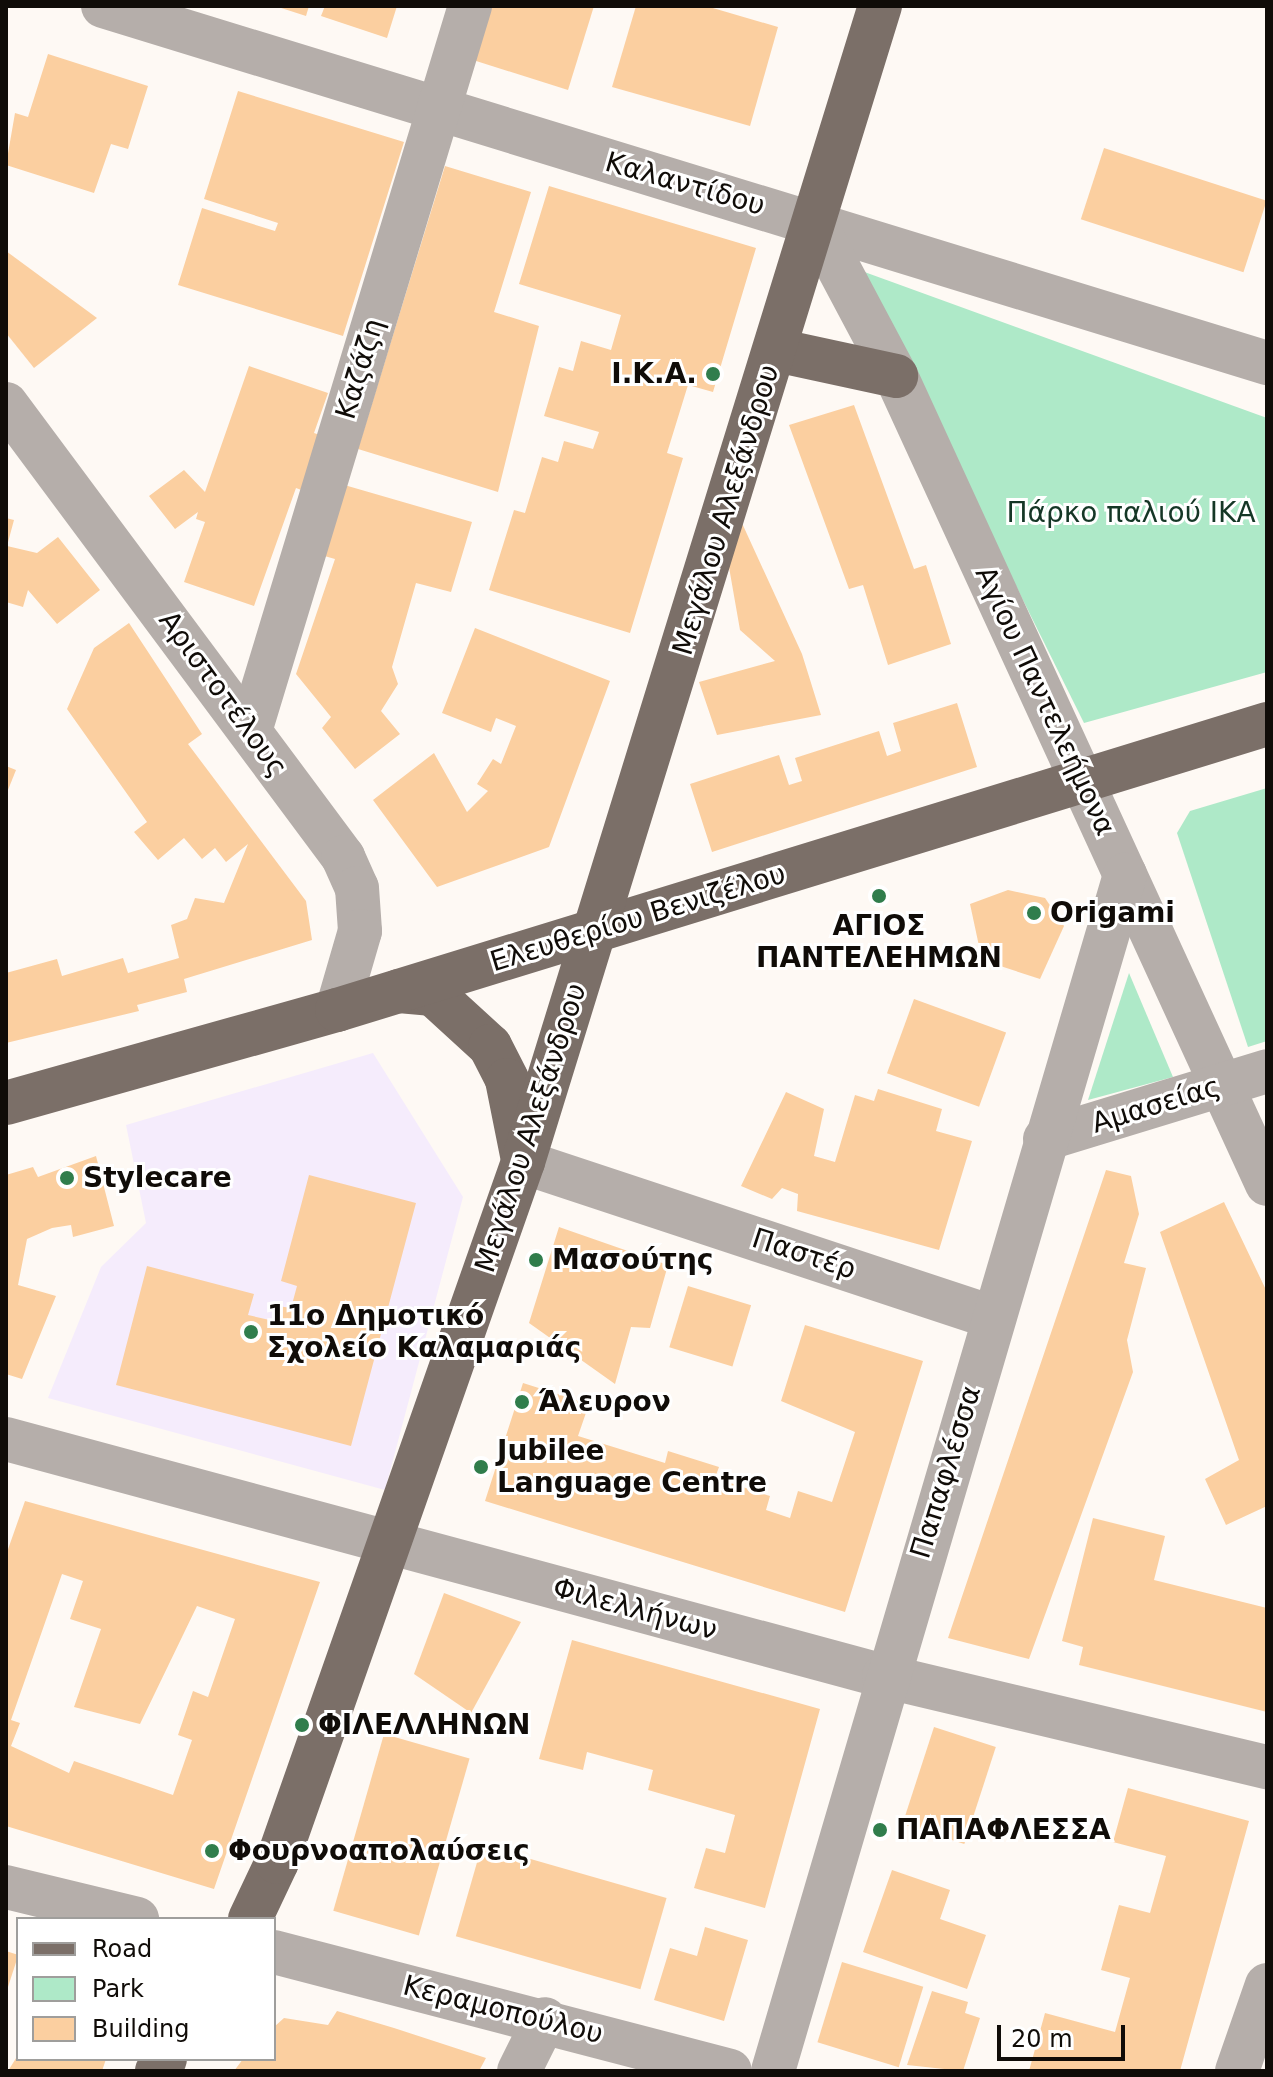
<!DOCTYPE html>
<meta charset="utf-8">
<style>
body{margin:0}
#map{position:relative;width:1273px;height:2077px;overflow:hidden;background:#fef9f4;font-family:"DejaVu Sans",sans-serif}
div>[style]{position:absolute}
.education>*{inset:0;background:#f5ecfc}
.green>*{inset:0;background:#aee9c8}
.building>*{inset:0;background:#fbcfa0;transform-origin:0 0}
.minor>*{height:44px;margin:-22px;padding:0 22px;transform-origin:22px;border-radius:22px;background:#b5aeaa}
.major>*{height:44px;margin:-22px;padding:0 22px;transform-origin:22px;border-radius:22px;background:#7b6f68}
.dots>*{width:22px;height:22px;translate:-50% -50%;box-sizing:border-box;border:4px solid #fff;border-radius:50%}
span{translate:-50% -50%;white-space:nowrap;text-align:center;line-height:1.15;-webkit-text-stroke:6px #fff;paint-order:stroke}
.street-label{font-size:28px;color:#100c08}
.poi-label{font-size:28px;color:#100c08;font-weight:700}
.right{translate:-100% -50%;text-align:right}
.left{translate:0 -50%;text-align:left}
.park-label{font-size:28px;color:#153726}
.frame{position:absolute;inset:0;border:8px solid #100c08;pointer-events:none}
.legend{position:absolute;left:16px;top:1917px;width:260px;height:144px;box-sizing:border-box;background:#fff;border:2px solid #9f9e9c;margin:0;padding:10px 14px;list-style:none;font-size:24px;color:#100c08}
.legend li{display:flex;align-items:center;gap:16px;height:40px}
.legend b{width:40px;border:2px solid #9f9e9c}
.scale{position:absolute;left:997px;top:2025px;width:128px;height:36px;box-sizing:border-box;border:4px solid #100c08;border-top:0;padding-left:10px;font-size:24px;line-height:28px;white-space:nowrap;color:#100c08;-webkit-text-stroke:6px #fff;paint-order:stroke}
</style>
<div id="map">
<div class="education">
<div style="clip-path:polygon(373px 1053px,463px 1197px,385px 1490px,48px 1398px,101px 1267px,146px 1223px,126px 1125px)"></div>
</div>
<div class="green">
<div style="clip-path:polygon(859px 270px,1267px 418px,1267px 672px,1084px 723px)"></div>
<div style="clip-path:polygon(1267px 788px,1267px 1041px,1248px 1047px,1177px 833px,1190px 811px)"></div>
<div style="clip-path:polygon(1129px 973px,1173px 1077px,1088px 1100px)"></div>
</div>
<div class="building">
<div style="clip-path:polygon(275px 6px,309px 6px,306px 16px)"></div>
<div style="clip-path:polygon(325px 6px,397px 6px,387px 38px,321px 16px)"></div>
<div style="clip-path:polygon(490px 6px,594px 6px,568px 90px,473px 60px)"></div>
<div style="clip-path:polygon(636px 6px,706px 6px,778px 27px,750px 126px,612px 87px)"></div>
<div style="clip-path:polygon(48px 54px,148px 86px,128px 149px,111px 144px,94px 193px,6px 165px,15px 113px,28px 117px)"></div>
<div style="clip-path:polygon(238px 91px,404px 142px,343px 336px,178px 285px,202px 208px,275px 231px,278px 223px,204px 199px)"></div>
<div style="left:1104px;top:148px;width:171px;height:75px;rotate:18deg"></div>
<div style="clip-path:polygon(445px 166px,531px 192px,494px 312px,539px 326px,498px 492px,358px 449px)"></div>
<div style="clip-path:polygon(549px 186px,756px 248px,713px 392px,688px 385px,667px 453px,683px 458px,630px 633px,489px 590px,514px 510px,525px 513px,542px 457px,558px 462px,564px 441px,593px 449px,599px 432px,544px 416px,559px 367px,573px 371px,581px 341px,611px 350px,621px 315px,519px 284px)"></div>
<div style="clip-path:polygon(6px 251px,97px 318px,34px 368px,6px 333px)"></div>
<div style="clip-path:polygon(249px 366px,328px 393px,314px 433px,323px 436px,304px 491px,296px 488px,254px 606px,184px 582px,205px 522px,196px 519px,198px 512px,175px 529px,149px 496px,184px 470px,205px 492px)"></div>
<div style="clip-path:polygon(854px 405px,914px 569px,926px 565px,951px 644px,888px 665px,863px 585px,849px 589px,789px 425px)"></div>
<div style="clip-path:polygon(334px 482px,472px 522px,451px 592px,416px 583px,392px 667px,398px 684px,381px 711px,400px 734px,355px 769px,322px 728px,331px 717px,296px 674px,335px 559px,314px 553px)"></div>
<div style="clip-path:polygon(6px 518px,14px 520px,7px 546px,37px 553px,58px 537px,100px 590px,57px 624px,28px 590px,23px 607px,6px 602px)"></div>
<div style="clip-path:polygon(741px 521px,802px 654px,821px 715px,717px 735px,699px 682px,775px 661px,740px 630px,726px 550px)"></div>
<div style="clip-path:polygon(129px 623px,202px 734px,188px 744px,306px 901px,312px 940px,184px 979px,187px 992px,137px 1005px,139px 1011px,6px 1043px,6px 973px,57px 959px,62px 976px,123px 958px,128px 973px,179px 958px,171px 925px,187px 919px,195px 898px,224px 903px,248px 844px,226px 862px,215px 848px,202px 859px,184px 838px,158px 860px,134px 832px,147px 822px,67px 709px,94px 648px)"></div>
<div style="clip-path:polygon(475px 628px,610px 681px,549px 847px,437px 887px,373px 800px,434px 753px,467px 812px,488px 791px,477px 784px,493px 759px,501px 764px,516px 726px,496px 718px,491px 732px,442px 713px)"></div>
<div style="clip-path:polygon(957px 703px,977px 767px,712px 852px,690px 784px,779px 755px,789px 785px,802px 781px,795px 758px,879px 731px,887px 756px,901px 751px,893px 723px)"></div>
<div style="clip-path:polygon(6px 766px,16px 770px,6px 795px)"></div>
<div style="clip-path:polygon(1008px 890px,1045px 898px,1064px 926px,1040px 979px,982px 960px,970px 904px)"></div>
<div style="left:914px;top:999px;width:98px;height:79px;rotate:20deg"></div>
<div style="clip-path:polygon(878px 1089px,942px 1109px,936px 1131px,972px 1141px,939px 1250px,797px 1211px,798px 1194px,782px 1188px,772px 1199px,741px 1186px,786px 1092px,824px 1109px,814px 1156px,835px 1162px,855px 1095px,874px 1101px)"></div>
<div style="clip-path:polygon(96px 1156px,114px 1226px,73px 1237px,71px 1225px,52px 1228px,27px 1239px,18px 1285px,56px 1296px,22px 1379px,6px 1374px,6px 1175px,33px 1167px,38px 1177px)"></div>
<div style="clip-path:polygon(1106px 1170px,1131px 1176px,1139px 1214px,1124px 1263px,1146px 1268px,1127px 1340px,1133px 1372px,1029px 1659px,948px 1638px)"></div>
<div style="clip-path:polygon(309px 1175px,416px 1203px,351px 1446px,116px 1385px,147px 1266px,254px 1294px,248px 1315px,274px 1321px,278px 1306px,291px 1308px,297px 1286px,281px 1281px)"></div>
<div style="clip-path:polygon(1224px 1202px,1267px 1292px,1267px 1506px,1226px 1525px,1205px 1479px,1239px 1460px,1160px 1232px)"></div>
<div style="clip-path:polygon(559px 1227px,668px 1265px,650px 1328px,631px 1327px,615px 1384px,529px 1323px)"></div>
<div style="left:688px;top:1286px;width:66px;height:64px;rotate:17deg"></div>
<div style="clip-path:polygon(805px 1325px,923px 1361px,845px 1612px,485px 1501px,523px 1383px,589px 1404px,578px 1436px,665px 1463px,668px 1451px,719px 1467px,715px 1478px,770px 1496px,766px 1510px,790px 1518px,798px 1491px,832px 1502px,855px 1432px,781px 1401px)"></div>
<div style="clip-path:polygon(evenodd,25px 1501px,320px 1582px,214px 1889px,6px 1826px,6px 1555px,25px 1501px,62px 1574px,83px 1581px,70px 1619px,101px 1629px,74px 1707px,140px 1724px,197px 1606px,235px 1619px,208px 1697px,193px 1691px,178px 1735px,192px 1740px,173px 1795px,74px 1761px,69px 1773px,11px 1746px,20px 1723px,11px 1720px,62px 1574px)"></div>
<div style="clip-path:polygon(1093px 1518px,1165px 1536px,1154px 1580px,1267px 1608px,1267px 1712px,1079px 1665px,1083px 1647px,1062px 1641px)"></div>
<div style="clip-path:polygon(444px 1593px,521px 1622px,471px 1713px,414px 1674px)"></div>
<div style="clip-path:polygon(572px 1640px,820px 1709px,765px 1908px,694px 1888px,706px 1848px,725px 1853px,735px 1815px,648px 1790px,653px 1770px,587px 1752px,583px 1770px,539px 1759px)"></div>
<div style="left:934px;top:1727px;width:65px;height:102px;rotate:18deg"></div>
<div style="left:384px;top:1734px;width:89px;height:184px;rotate:16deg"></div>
<div style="clip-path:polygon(1128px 1788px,1249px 1821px,1180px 2071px,1029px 2071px,1045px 2013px,1115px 2032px,1130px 1978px,1101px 1970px,1119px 1905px,1150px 1913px,1166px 1856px,1113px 1842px)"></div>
<div style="left:482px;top:1845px;width:192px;height:95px;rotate:16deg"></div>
<div style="clip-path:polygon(892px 1870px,950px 1890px,940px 1919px,986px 1935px,967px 1989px,863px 1952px)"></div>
<div style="clip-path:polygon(705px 1927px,748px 1940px,724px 2021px,654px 2000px,670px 1948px,697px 1956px)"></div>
<div style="left:6px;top:1951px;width:13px;height:97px;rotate:18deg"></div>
<div style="left:842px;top:1962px;width:85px;height:84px;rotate:17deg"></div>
<div style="clip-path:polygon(932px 1991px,968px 2002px,965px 2013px,980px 2018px,963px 2071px,907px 2065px)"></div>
<div style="clip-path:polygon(337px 2011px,394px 2028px,486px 2058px,479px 2071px,234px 2071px,243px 2059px,274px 2059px,274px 2027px,284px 2018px,328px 2025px)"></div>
<div style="clip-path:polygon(18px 2055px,18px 2059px,106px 2059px,102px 2071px,8px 2071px)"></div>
</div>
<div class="minor">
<div style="left:103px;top:6px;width:1218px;rotate:17.05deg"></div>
<div style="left:814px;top:222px;width:174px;rotate:62deg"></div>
<div style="left:896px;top:376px;width:889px;rotate:65.34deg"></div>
<div style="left:6px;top:404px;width:565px;rotate:53.35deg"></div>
<div style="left:343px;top:857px;width:34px;rotate:66deg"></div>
<div style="left:357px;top:888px;width:43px;rotate:86deg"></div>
<div style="left:360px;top:931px;width:82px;rotate:106.2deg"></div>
<div style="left:250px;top:731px;width:758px;rotate:-73.12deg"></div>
<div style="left:1045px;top:1139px;width:232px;rotate:-17deg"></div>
<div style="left:523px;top:1162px;width:495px;rotate:18.3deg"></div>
<div style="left:6px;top:1439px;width:909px;rotate:15.11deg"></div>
<div style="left:884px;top:1676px;width:394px;rotate:13.4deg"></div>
<div style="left:6px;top:1887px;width:135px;rotate:13.7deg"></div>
<div style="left:274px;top:1952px;width:471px;rotate:14.6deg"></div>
<div style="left:519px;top:2071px;width:58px;rotate:-63.4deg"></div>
<div style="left:773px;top:2071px;width:1247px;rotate:-73.6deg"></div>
<div style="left:1237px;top:2071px;width:91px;rotate:-70.8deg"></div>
</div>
<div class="major">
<div style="left:776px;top:350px;width:123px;rotate:12.2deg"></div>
<div style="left:399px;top:991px;width:34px;rotate:5deg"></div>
<div style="left:433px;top:994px;width:77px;rotate:42.4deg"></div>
<div style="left:490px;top:1046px;width:38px;rotate:63deg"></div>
<div style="left:507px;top:1080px;width:76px;rotate:78.7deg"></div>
<div style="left:6px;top:1103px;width:344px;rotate:-15.7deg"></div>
<div style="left:337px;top:1010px;width:973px;rotate:-17.09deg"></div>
<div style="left:250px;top:1919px;width:63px;rotate:-64.7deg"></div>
<div style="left:277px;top:1862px;width:742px;rotate:-70.64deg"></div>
<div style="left:523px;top:1162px;width:1210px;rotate:-72.84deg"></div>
<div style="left:157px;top:2071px;width:14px;rotate:-56deg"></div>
</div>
<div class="dots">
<div style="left:713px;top:374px;background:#307d4c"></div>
<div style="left:879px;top:896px;background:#307d4c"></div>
<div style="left:1034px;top:913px;background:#307d4c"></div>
<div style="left:67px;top:1178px;background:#307d4c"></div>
<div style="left:536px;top:1260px;background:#307d4c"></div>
<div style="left:251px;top:1332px;background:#307d4c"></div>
<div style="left:522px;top:1402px;background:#307d4c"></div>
<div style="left:481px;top:1467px;background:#307d4c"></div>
<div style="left:302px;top:1725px;background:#307d4c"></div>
<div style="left:880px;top:1830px;background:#307d4c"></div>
<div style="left:212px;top:1851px;background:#307d4c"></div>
</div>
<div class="street-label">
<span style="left:685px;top:184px;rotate:16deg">Καλαντίδου</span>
<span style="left:360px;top:369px;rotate:-73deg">Καζάζη</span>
<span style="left:726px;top:510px;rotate:-73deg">Μεγάλου Αλεξάνδρου</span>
<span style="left:223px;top:694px;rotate:54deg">Αριστοτέλους</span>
<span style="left:1045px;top:701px;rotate:65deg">Αγίου Παντελεήμονα</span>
<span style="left:638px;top:918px;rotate:-17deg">Ελευθερίου Βενιζέλου</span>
<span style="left:1156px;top:1105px;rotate:-17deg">Αμασείας</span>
<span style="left:531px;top:1128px;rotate:-72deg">Μεγάλου Αλεξάνδρου</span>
<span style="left:804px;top:1254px;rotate:18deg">Παστέρ</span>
<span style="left:946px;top:1472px;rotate:-73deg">Παπαφλέσσα</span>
<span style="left:635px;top:1609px;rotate:15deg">Φιλελλήνων</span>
<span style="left:503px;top:2010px;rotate:14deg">Κεραμοπούλου</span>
</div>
<div class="poi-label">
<span class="right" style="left:697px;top:374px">Ι.Κ.Α.</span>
<span class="left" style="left:1050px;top:913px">Origami</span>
<span style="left:879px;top:942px">ΑΓΙΟΣ<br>ΠΑΝΤΕΛΕΗΜΩΝ</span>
<span class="left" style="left:83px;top:1178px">Stylecare</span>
<span class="left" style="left:552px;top:1260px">Μασούτης</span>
<span class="left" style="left:267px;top:1332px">11ο Δημοτικό<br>Σχολείο Καλαμαριάς</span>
<span class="left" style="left:538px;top:1402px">Άλευρον</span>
<span class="left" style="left:497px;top:1467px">Jubilee<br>Language Centre</span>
<span class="left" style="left:318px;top:1725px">ΦΙΛΕΛΛΗΝΩΝ</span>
<span class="left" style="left:896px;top:1830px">ΠΑΠΑΦΛΕΣΣΑ</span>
<span class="left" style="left:228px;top:1851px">Φουρνοαπολαύσεις</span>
</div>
<div class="park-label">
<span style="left:1131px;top:513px">Πάρκο παλιού ΙΚΑ</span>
</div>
<div class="frame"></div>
<ul class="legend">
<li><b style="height:10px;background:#7b6f68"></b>Road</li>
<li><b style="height:22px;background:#aee9c8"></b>Park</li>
<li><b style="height:22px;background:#fbcfa0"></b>Building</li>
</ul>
<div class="scale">20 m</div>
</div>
